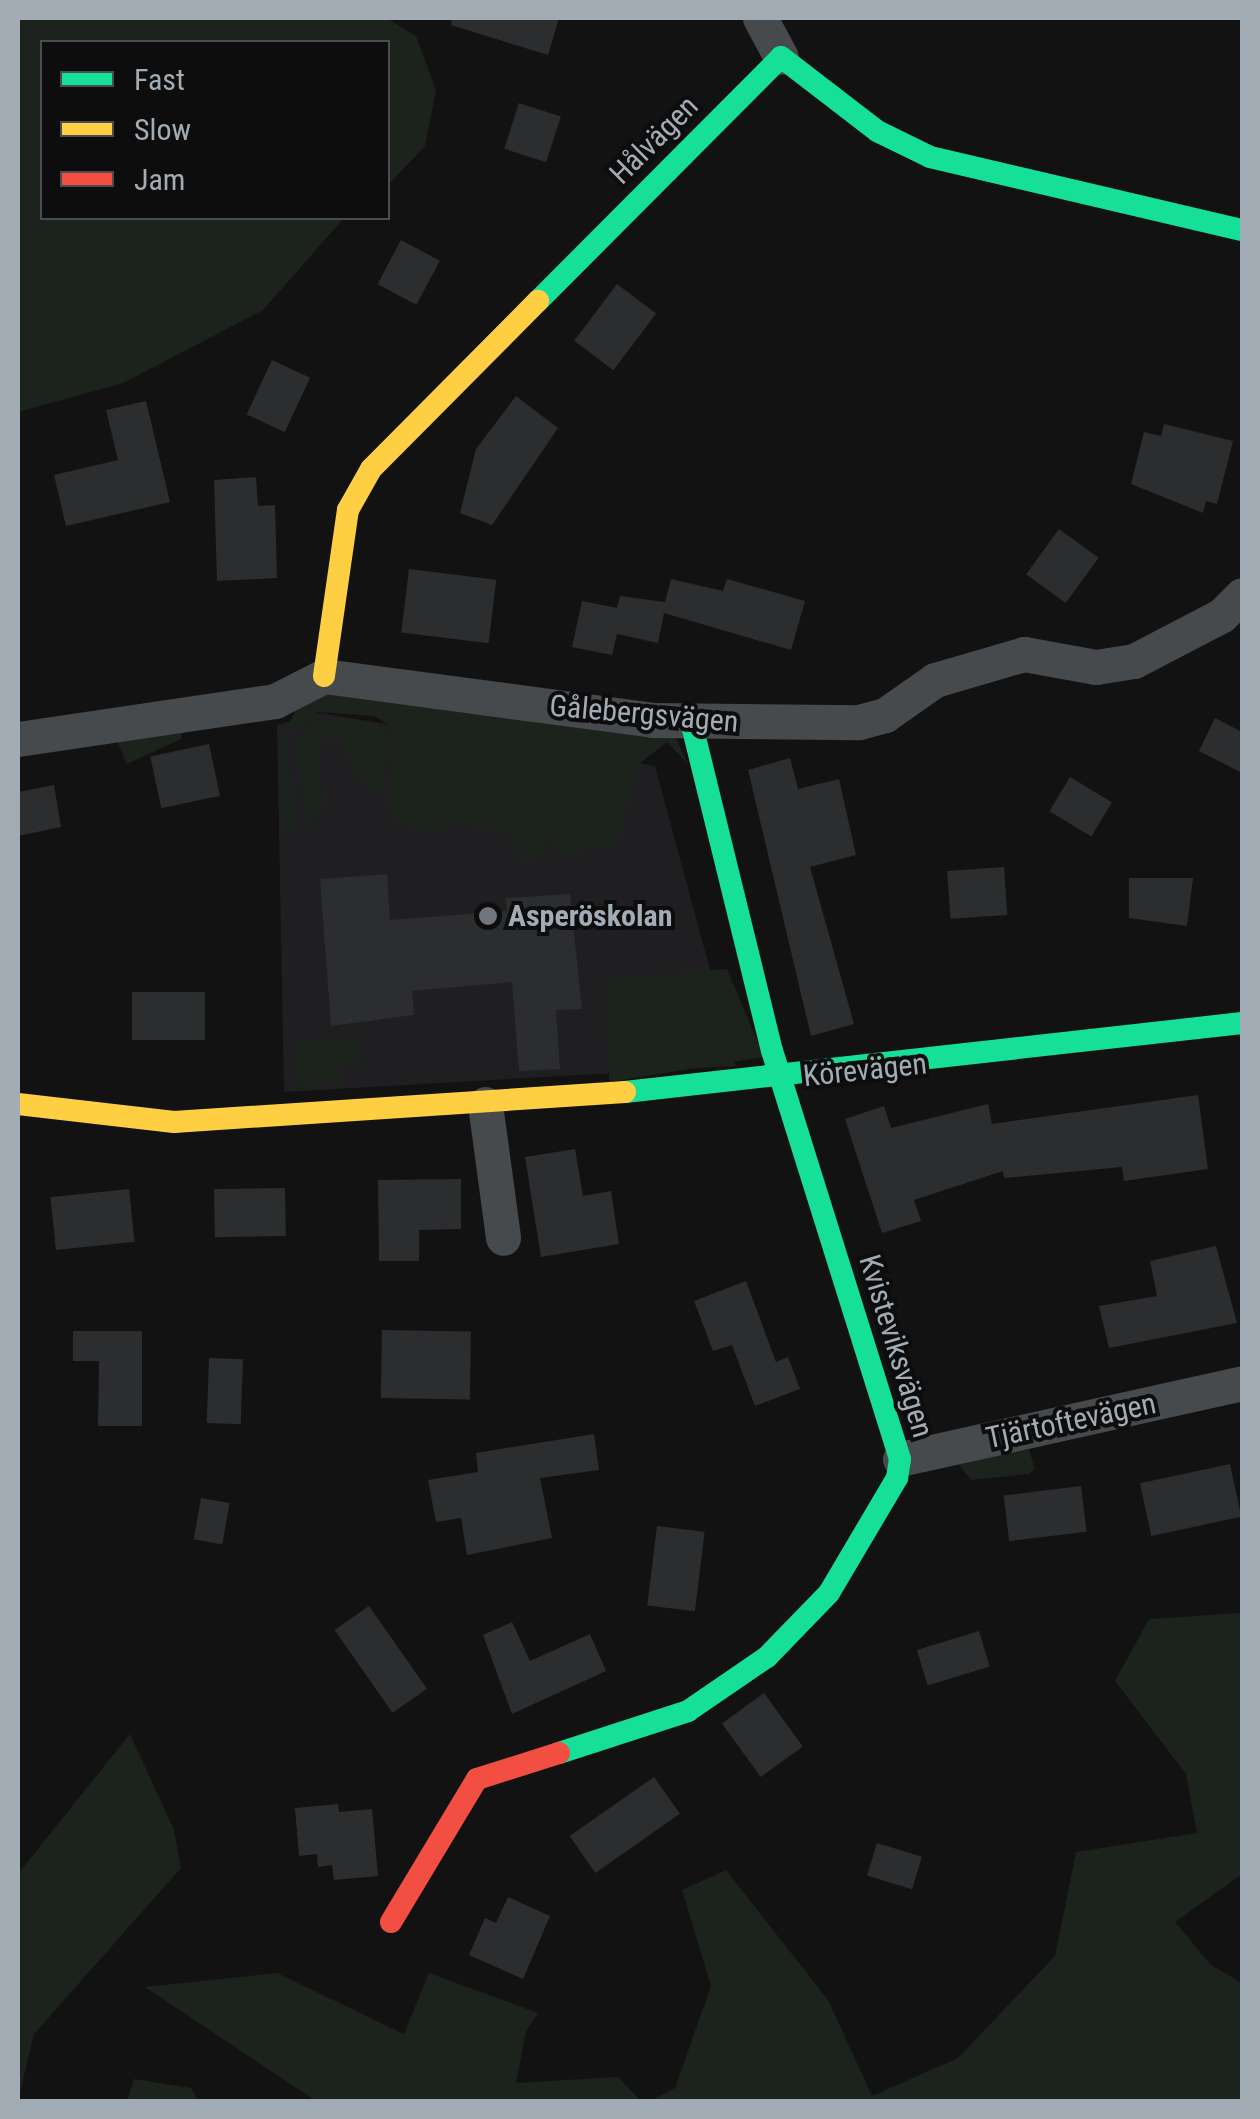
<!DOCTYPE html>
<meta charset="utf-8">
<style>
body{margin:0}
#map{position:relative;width:1260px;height:2119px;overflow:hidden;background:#121213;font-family:"Roboto Condensed",sans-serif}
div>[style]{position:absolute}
.built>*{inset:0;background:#1f1f21}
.green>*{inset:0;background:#1c231d}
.building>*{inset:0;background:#2c2d2e;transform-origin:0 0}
.street>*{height:35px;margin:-17.5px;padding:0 17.5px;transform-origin:17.5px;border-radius:17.5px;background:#474a4c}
.fast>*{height:22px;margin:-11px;padding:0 11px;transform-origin:11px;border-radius:11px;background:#16e098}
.slow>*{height:22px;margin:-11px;padding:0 11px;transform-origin:11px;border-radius:11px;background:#ffcf43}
.jam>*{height:22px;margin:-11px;padding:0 11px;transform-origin:11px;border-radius:11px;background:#f24e42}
.dots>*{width:28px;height:28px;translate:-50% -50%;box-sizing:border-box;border:5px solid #0d0d0e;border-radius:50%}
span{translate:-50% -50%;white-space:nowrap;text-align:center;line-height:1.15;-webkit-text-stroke:8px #0d0d0e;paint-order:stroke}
.street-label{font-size:30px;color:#a2acb5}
.poi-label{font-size:30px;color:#a2acb5;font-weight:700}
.left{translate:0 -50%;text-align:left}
.frame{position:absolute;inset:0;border:20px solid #a2acb5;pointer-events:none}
.legend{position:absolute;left:40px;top:40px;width:350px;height:180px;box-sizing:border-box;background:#0d0d0e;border:2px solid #494d51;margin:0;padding:12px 18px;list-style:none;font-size:30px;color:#a2acb5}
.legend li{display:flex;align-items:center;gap:20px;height:50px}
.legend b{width:50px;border:2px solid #494d51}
</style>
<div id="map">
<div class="built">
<div style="clip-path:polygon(319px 713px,655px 766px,736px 1066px,284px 1092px,277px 725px)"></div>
</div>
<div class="green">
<div style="clip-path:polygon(18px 18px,386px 18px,416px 36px,436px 90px,425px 146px,388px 185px,388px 42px,42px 42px,42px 218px,344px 218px,263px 310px,123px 383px,18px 412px)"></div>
<div style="clip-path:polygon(326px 694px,658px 731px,676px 739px,688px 764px,667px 742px,640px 763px,617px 845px,559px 855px,545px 828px,545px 858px,520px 860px,508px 831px,456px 825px,427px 833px,397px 822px,387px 804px,393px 727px,374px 716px,318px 712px,286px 737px,297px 830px,284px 832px,281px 738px,296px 710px)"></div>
<div style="clip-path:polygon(341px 718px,374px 723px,390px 735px,381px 794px,356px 779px,341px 741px,323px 738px,317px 759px,326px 804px,306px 830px,297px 743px,311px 724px)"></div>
<div style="clip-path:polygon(183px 726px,181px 739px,127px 764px,113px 732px)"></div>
<div style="clip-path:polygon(727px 969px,764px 1057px,609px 1082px,605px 979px)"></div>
<div style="clip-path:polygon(354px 1037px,362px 1042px,362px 1064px,341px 1065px,342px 1084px,303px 1085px,294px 1077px,294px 1042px)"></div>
<div style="clip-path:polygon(1027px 1443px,1035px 1469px,1029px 1474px,971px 1480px,959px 1465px)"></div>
<div style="clip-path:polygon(1242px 1613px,1242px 1874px,1175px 1922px,1211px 1965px,1242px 1983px,1242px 2101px,650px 2101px,675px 2088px,711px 1986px,682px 1890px,726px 1870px,828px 2000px,872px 2096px,958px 2058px,1055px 1956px,1076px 1852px,1197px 1833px,1186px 1774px,1115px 1681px,1149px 1619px)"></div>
<div style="clip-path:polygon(130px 1734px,174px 1830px,181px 1868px,34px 2034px,18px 2101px,18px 1874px)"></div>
<div style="clip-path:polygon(277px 1973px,404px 2034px,429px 1973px,538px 2013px,526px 2031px,516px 2083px,618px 2077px,641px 2101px,316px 2101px,145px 1987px)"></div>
<div style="clip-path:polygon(134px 2079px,191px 2088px,198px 2101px,127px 2101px)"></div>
</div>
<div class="building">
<div style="clip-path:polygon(452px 18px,559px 18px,548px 55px,451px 25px)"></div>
<div style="left:519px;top:103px;width:44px;height:48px;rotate:18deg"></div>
<div style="left:401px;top:240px;width:44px;height:50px;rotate:28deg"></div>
<div style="left:617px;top:284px;width:49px;height:71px;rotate:37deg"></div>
<div style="left:272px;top:360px;width:42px;height:60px;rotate:25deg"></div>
<div style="clip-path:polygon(516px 396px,558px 428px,492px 525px,460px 513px,476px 449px)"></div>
<div style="clip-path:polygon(146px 401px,170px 502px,66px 526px,54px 475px,118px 460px,106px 410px)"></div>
<div style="clip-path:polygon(1164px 424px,1233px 441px,1217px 504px,1206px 501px,1203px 513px,1131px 484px,1144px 432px,1161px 436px)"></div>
<div style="clip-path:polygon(256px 477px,258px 506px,275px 505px,277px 578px,217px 581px,214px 480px)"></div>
<div style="left:1059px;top:529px;width:49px;height:56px;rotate:36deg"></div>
<div style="left:409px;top:569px;width:88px;height:64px;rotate:7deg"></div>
<div style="clip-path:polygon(671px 579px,723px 591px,727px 579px,805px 601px,791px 650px,664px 613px,658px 643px,617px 634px,612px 655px,572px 647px,582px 601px,617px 608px,620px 596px,665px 602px)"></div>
<div style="clip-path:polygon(1215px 718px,1242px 732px,1242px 773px,1199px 751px)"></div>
<div style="left:209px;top:744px;width:53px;height:60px;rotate:78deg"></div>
<div style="clip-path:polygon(790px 758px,798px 789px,839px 779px,856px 855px,810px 867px,854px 1024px,811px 1036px,748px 770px)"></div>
<div style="left:1070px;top:777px;width:49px;height:40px;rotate:31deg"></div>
<div style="clip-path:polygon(54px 785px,61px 827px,18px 836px,18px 792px)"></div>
<div style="left:1004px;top:867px;width:48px;height:57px;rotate:86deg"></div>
<div style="clip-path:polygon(387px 874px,390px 920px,507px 911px,506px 898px,570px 894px,582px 1009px,556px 1010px,560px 1069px,519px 1071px,512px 982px,412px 991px,414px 1015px,331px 1026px,320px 879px)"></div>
<div style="clip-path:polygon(1129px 878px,1193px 878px,1187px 926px,1129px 918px)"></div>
<div style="left:205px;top:992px;width:48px;height:73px;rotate:90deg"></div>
<div style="clip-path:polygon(1198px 1095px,1208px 1169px,1124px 1181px,1122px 1167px,1004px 1178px,1003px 1171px,914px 1200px,921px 1221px,882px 1233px,845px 1119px,884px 1106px,891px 1128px,988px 1104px,992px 1124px)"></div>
<div style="clip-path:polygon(575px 1149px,583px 1196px,611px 1191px,619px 1244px,541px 1257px,525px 1157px)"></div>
<div style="clip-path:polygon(461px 1179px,461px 1229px,419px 1230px,419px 1261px,379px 1261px,378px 1180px)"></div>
<div style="left:285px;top:1188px;width:48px;height:71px;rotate:89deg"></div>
<div style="left:129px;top:1189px;width:53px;height:79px;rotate:84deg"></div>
<div style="clip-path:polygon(1216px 1246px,1237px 1323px,1109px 1348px,1099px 1306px,1157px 1296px,1150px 1261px)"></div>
<div style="clip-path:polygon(746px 1281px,776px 1362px,788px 1357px,800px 1389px,755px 1406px,732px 1345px,713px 1351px,694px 1301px)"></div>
<div style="left:382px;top:1330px;width:89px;height:68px;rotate:1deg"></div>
<div style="clip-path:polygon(73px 1331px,142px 1331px,142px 1426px,98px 1426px,99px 1361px,73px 1361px)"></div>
<div style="left:209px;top:1358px;width:34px;height:65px;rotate:2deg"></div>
<div style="clip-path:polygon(594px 1434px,599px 1470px,540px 1478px,552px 1538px,467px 1555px,461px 1518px,436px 1522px,428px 1480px,478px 1472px,476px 1453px)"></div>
<div style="left:1230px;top:1464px;width:54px;height:92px;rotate:78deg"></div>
<div style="left:1081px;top:1486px;width:46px;height:78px;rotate:83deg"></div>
<div style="left:201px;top:1498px;width:29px;height:42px;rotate:10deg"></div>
<div style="left:657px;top:1526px;width:48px;height:80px;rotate:7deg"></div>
<div style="left:369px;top:1606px;width:101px;height:42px;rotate:55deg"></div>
<div style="clip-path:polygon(512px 1622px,530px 1661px,590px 1634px,606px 1671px,512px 1714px,483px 1635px)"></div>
<div style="left:979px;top:1631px;width:37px;height:65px;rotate:73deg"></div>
<div style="left:764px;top:1693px;width:66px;height:52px;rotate:54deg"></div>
<div style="left:654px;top:1777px;width:45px;height:103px;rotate:55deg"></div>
<div style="clip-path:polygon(338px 1804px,339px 1812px,372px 1809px,378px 1876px,334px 1880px,332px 1865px,318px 1867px,317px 1854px,299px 1856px,295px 1808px)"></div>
<div style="left:877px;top:1843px;width:47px;height:34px;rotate:17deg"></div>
<div style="clip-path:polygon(508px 1897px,550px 1916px,523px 1979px,469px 1955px,485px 1918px,496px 1923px)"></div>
</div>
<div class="street">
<div style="left:760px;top:18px;width:44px;rotate:61.7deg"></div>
<div style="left:18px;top:739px;width:260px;rotate:-8.4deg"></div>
<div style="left:275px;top:701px;width:55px;rotate:-27deg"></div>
<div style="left:324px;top:676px;width:331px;rotate:7.6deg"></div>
<div style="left:652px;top:720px;width:207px;rotate:0.6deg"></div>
<div style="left:859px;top:722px;width:27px;rotate:-15deg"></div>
<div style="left:885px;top:715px;width:61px;rotate:-35deg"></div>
<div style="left:935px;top:680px;width:93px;rotate:-16.3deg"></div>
<div style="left:1024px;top:654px;width:73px;rotate:10.2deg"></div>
<div style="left:1096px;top:667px;width:38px;rotate:-9deg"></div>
<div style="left:1134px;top:661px;width:99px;rotate:-27.6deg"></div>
<div style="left:1222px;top:615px;width:28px;rotate:-45deg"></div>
<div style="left:485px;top:1104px;width:135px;rotate:82.3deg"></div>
<div style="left:900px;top:1459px;width:350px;rotate:-12.5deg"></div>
</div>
<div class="fast">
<div style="left:538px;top:301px;width:344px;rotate:-45.1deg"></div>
<div style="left:781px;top:57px;width:121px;rotate:37.6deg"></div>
<div style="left:877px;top:131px;width:59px;rotate:26.1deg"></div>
<div style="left:930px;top:157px;width:320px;rotate:13.2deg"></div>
<div style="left:625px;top:1092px;width:621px;rotate:-6.38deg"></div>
<div style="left:559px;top:1753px;width:136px;rotate:-18deg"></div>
<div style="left:688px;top:1711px;width:96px;rotate:-34.4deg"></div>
<div style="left:767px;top:1657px;width:89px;rotate:-45.9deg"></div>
<div style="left:829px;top:1593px;width:134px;rotate:-59.4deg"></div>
<div style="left:897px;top:1478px;width:19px;rotate:-81deg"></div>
<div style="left:900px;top:1459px;width:428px;rotate:-107.4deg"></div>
<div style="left:772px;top:1051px;width:339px;rotate:-103.8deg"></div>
</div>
<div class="slow">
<div style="left:324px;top:676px;width:168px;rotate:-81.8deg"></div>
<div style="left:348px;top:510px;width:47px;rotate:-60.7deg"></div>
<div style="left:371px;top:469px;width:237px;rotate:-45.2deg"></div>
<div style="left:18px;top:1104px;width:157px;rotate:6.6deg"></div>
<div style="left:174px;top:1122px;width:452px;rotate:-3.8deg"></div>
</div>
<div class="jam">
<div style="left:391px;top:1922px;width:167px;rotate:-59deg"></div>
<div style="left:477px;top:1779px;width:86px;rotate:-17.6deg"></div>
</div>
<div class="dots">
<div style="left:488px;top:916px;background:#70767c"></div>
</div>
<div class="street-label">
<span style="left:654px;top:140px;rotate:-45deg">Hålvägen</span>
<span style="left:644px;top:714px;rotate:5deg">Gålebergsvägen</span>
<span style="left:865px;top:1070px;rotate:-6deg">Körevägen</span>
<span style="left:896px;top:1346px;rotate:73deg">Kvisteviksvägen</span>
<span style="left:1071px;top:1421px;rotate:-12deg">Tjärtoftevägen</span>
</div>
<div class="poi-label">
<span class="left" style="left:508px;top:916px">Asperöskolan</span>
</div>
<div class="frame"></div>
<ul class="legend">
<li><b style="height:12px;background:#16e098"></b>Fast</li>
<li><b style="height:12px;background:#ffcf43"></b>Slow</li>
<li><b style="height:12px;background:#f24e42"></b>Jam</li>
</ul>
</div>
